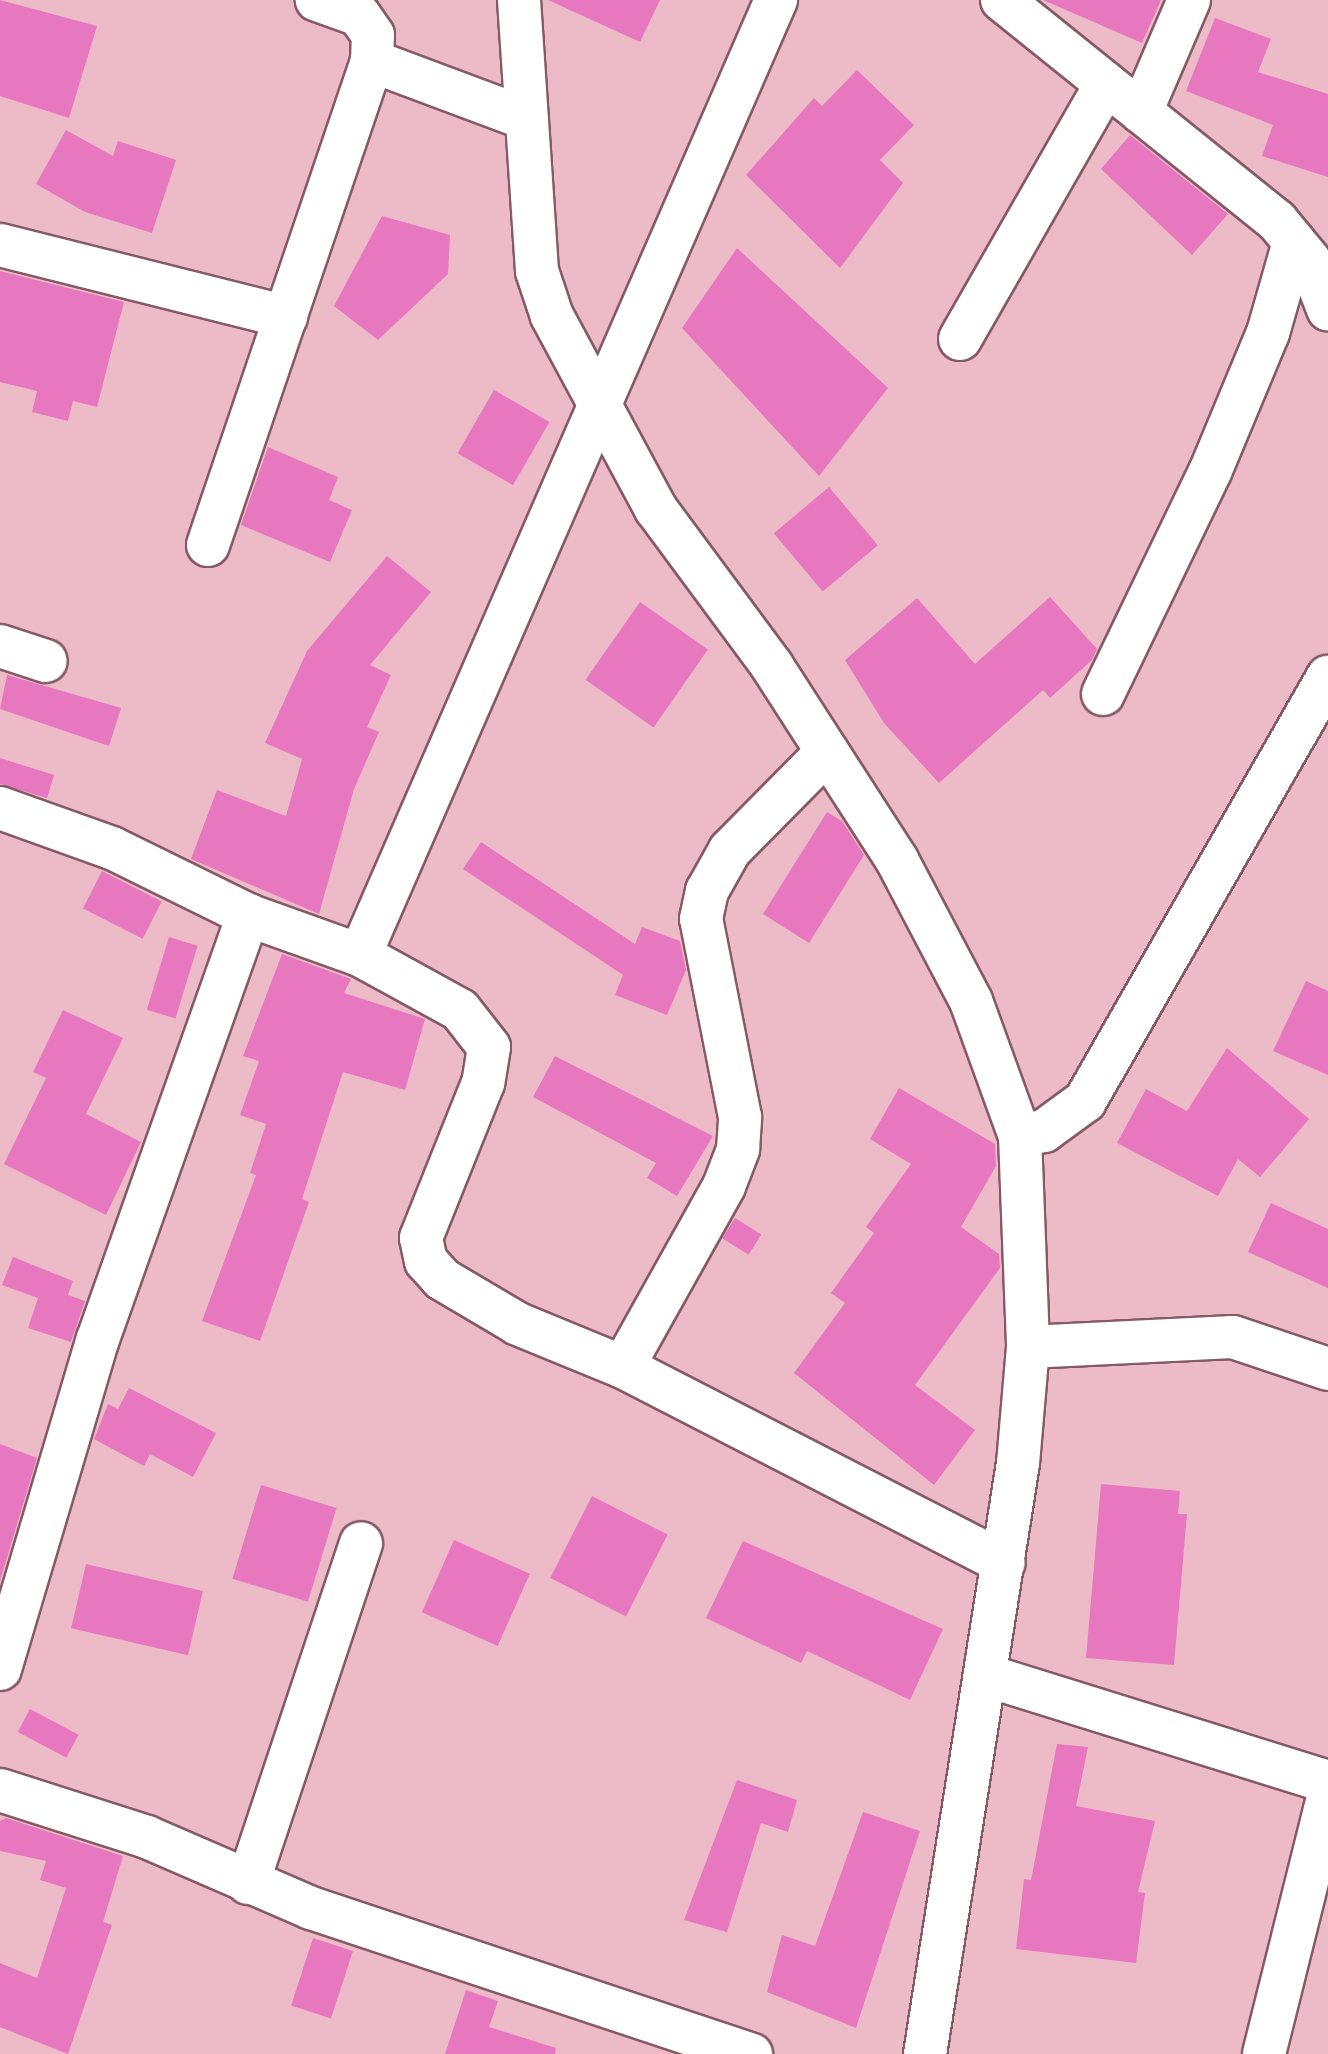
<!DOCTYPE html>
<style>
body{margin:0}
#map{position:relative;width:1328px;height:2054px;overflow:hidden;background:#edbbc7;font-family:"PT Sans",sans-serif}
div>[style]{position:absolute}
.building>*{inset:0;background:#e778c0;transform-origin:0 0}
.roads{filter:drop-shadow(2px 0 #855a65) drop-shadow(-2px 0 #855a65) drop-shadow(0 2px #855a65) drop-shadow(0 -2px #855a65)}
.minor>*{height:42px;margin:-21px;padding:0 21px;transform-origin:21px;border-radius:21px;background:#fff}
span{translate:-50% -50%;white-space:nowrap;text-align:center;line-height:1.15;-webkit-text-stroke:9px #fbc8d4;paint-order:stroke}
</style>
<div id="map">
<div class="building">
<div style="clip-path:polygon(0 0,97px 26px,69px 118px,0 96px)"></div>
<div style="clip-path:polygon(548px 0,660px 0,640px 42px)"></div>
<div style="clip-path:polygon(1043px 0,1161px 0,1142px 43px)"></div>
<div style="clip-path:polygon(1215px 18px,1271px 39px,1258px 72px,1328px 94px,1328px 177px,1262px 156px,1273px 125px,1186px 91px)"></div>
<div style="clip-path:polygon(857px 70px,914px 125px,880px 160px,903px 183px,840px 268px,746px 175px,814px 98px,822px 106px)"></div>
<div style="clip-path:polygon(66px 130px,113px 156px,118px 141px,176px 160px,152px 233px,85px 212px,36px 184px)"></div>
<div style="clip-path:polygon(1130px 135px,1228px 214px,1192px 255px,1101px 169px)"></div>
<div style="clip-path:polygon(382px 216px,450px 235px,448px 274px,378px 340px,334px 306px)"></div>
<div style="clip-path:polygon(737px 248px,888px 388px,819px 476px,682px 328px)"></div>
<div style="clip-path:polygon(0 271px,124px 302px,97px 407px,73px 401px,68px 421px,32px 412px,37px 391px,0 382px)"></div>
<div style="left:494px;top:390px;width:64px;height:73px;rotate:30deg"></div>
<div style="clip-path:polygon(268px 447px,338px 477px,329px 500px,352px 510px,330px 562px,241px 525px)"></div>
<div style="left:829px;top:487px;width:76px;height:72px;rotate:50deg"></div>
<div style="clip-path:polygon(387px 556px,431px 592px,370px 665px,391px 675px,367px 727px,379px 732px,354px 789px,319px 914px,191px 859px,217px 790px,286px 816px,302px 759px,265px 743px,307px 651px)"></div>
<div style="clip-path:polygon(1050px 597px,1097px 649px,1092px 660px,1050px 698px,1043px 690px,939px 783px,884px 723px,845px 660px,917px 598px,975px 664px)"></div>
<div style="left:640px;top:602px;width:83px;height:95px;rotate:35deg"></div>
<div style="clip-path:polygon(7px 675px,121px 708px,109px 746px,0 709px)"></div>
<div style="clip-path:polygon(0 758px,54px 775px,47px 798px,0 784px)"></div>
<div style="clip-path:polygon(827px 812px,842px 821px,864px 855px,809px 943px,763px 914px)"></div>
<div style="clip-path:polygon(481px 842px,635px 944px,642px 927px,680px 941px,686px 970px,667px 1015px,615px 995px,623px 975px,463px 869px)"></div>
<div style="left:102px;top:871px;width:67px;height:42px;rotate:27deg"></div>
<div style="left:169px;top:937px;width:30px;height:76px;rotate:17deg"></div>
<div style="clip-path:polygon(282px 954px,351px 979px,344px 993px,425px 1019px,405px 1090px,343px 1072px,302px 1199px,309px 1202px,260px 1341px,202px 1321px,256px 1175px,250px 1173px,266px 1124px,240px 1115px,259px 1061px,243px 1056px)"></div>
<div style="clip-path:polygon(1306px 981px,1328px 991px,1328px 1075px,1273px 1051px)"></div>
<div style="clip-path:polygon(63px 1010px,123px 1038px,86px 1114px,141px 1142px,106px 1215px,4px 1164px,46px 1078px,33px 1072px)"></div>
<div style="clip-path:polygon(1227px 1048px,1309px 1119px,1260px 1177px,1238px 1159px,1218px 1196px,1117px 1143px,1146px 1089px,1187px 1111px)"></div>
<div style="clip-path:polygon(555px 1056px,713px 1136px,677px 1196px,647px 1178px,656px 1163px,533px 1097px)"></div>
<div style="clip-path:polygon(899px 1088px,995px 1144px,996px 1166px,961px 1227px,999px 1254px,1000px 1268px,915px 1385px,975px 1430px,934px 1485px,794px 1373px,845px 1303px,831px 1293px,874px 1233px,866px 1227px,911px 1164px,870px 1139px)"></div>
<div style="clip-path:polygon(1271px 1203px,1328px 1229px,1328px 1288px,1248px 1252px)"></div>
<div style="left:735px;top:1218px;width:31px;height:24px;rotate:32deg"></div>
<div style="clip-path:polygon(13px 1257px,73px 1281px,68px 1295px,85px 1301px,71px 1342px,28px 1328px,38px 1298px,2px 1285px)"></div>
<div style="clip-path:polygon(129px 1388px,216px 1433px,193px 1477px,150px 1454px,144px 1466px,94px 1439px,108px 1404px,118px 1409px)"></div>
<div style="clip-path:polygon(0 1444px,37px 1458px,0 1581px)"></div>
<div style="clip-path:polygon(1101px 1484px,1180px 1491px,1178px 1514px,1187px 1514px,1174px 1665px,1086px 1658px)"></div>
<div style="left:261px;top:1485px;width:79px;height:98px;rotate:17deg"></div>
<div style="left:592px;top:1496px;width:85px;height:92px;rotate:27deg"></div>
<div style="left:454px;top:1540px;width:83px;height:79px;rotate:24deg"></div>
<div style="clip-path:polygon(743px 1541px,943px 1629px,910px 1700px,807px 1651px,801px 1663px,706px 1618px)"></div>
<div style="left:86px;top:1564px;width:120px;height:66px;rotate:13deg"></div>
<div style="left:30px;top:1709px;width:55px;height:26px;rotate:28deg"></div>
<div style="clip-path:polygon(1057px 1744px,1088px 1747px,1076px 1806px,1155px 1821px,1138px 1892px,1145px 1893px,1136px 1963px,1016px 1949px,1024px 1879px,1031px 1880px)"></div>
<div style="clip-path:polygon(737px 1780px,797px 1800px,788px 1832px,761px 1823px,727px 1932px,684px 1920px)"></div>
<div style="clip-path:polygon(863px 1812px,920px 1831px,856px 2028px,767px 1992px,782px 1935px,815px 1946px)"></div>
<div style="clip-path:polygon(6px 1818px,123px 1856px,103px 1922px,112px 1925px,68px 2054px,0 2027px,0 1963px,37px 1978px,66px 1888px,40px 1880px,46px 1861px,0 1851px,0 1821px)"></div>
<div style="left:313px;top:1938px;width:42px;height:71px;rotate:18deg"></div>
<div style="clip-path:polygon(466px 1990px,498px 2001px,489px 2027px,556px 2048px,555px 2054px,445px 2054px)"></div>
</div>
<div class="roads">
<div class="minor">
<div style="left:519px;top:0;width:272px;rotate:86.2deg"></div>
<div style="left:537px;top:271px;width:47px;rotate:71.6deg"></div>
<div style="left:552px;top:316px;width:219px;rotate:61.7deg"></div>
<div style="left:656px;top:509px;width:195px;rotate:53.5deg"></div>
<div style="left:772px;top:666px;width:231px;rotate:57.2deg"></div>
<div style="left:897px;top:860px;width:159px;rotate:62.3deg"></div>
<div style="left:971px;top:1001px;width:144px;rotate:70.1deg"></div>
<div style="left:1020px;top:1136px;width:211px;rotate:87.8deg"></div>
<div style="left:1028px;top:1347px;width:116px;rotate:94.9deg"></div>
<div style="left:1018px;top:1463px;width:598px;rotate:98.94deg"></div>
<div style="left:1002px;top:0;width:353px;rotate:38.8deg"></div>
<div style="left:1277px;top:221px;width:50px;rotate:50.6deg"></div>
<div style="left:1309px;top:260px;width:53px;rotate:68.8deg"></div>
<div style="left:372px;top:61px;width:165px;rotate:20.5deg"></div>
<div style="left:1141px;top:112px;width:122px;rotate:-66.8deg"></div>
<div style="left:0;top:245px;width:295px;rotate:14.1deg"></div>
<div style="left:960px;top:339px;width:294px;rotate:-60.2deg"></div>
<div style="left:208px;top:545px;width:511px;rotate:-71.28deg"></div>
<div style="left:372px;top:61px;width:26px;rotate:-88deg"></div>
<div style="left:373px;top:35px;width:24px;rotate:-125deg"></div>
<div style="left:359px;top:15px;width:45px;rotate:-160.3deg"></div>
<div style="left:0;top:646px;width:48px;rotate:18.1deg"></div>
<div style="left:1103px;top:694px;width:246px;rotate:-64.3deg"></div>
<div style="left:1210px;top:472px;width:151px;rotate:-67.4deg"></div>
<div style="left:1268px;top:333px;width:95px;rotate:-74.1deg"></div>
<div style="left:0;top:808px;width:119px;rotate:19.7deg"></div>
<div style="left:112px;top:848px;width:152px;rotate:26.2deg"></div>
<div style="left:248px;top:915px;width:119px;rotate:19.7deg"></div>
<div style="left:360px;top:955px;width:1042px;rotate:-66.46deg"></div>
<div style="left:360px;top:955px;width:114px;rotate:28.8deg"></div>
<div style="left:460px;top:1010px;width:47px;rotate:51.9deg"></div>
<div style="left:489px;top:1047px;width:36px;rotate:99deg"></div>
<div style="left:483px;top:1083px;width:167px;rotate:111.8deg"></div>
<div style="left:421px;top:1238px;width:24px;rotate:78deg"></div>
<div style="left:426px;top:1261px;width:24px;rotate:48deg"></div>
<div style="left:442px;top:1279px;width:88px;rotate:30.6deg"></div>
<div style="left:518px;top:1324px;width:113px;rotate:22.3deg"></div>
<div style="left:623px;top:1367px;width:428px;rotate:27.2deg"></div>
<div style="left:1020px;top:1136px;width:25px;rotate:-12deg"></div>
<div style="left:1044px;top:1131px;width:51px;rotate:-36.2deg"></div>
<div style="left:1085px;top:1101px;width:489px;rotate:-60.2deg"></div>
<div style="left:1028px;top:1347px;width:205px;rotate:-2.8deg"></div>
<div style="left:1233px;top:1337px;width:100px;rotate:18.6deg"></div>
<div style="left:623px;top:1367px;width:207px;rotate:-60.8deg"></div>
<div style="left:724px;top:1186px;width:40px;rotate:-69deg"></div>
<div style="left:738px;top:1149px;width:32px;rotate:-86deg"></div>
<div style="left:740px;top:1117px;width:202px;rotate:-101.1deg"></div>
<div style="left:701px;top:919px;width:29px;rotate:-78deg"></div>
<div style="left:707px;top:891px;width:47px;rotate:-60.7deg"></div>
<div style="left:730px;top:850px;width:138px;rotate:-45.3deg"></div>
<div style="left:0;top:1669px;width:344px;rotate:-73.5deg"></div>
<div style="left:98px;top:1339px;width:450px;rotate:-70.5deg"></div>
<div style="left:985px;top:1675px;width:359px;rotate:17.3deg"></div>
<div style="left:0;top:1790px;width:154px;rotate:17.7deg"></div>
<div style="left:147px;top:1837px;width:179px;rotate:23.4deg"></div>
<div style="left:311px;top:1908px;width:464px;rotate:18.4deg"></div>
<div style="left:248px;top:1883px;width:358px;rotate:-71.6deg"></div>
<div style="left:1264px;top:2054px;width:264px;rotate:-76deg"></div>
</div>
</div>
</div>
